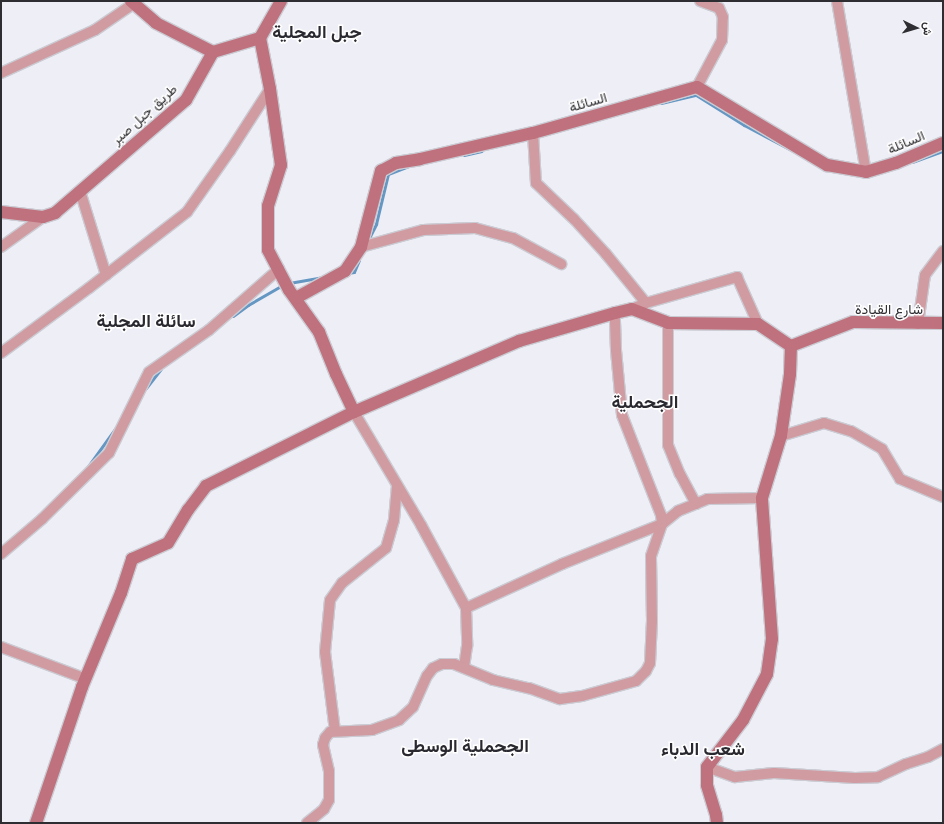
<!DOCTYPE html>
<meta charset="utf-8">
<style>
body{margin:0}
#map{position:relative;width:944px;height:824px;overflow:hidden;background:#eeeef7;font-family:Lato,Vazirmatn,sans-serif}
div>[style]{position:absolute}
.stream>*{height:3px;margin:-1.5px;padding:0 1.5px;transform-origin:1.5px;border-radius:1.5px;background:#6597c3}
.roads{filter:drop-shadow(1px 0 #cbcbd3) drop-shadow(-1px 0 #cbcbd3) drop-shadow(0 1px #cbcbd3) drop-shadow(0 -1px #cbcbd3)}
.street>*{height:10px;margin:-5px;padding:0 5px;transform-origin:5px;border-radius:5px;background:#d19ba2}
.secondary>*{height:12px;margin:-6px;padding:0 6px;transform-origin:6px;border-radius:6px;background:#bf717d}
span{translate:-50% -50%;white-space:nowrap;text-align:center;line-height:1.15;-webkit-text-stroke:3px #fff;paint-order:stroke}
.street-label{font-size:14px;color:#2e2d31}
.district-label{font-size:18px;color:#2a2930;font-weight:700}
.frame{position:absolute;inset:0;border:2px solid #2e2d31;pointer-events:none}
.north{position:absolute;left:896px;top:8px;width:40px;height:40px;-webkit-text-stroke:3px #fff;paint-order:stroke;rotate:95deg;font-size:11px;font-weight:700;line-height:16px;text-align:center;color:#2e2d31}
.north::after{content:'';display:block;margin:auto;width:14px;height:18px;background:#2e2d31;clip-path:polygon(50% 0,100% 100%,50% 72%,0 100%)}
</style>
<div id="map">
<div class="stream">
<div style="left:661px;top:103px;width:36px;rotate:-13deg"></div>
<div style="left:696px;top:95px;width:57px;rotate:32deg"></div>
<div style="left:744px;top:125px;width:64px;rotate:27.8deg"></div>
<div style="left:464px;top:155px;width:18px;rotate:-13deg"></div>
<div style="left:912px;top:162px;width:33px;rotate:-20deg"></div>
<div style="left:369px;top:238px;width:16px;rotate:-63deg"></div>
<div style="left:376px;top:224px;width:51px;rotate:-76.5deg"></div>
<div style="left:388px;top:174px;width:22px;rotate:-21deg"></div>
<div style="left:348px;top:273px;width:6px;rotate:-9deg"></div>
<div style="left:354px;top:272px;width:13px;rotate:-67deg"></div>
<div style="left:289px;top:283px;width:35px;rotate:-10deg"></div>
<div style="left:233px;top:316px;width:19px;rotate:-36deg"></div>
<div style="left:248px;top:305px;width:39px;rotate:-30deg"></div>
<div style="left:146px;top:388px;width:24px;rotate:-52deg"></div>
<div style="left:84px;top:472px;width:57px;rotate:-54.3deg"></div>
</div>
<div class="roads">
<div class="street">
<div style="left:837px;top:1px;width:173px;rotate:80.4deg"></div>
<div style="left:1px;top:73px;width:103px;rotate:-24.6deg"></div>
<div style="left:95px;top:30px;width:46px;rotate:-34.4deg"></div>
<div style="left:697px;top:87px;width:53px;rotate:-62deg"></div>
<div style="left:722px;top:40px;width:23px;rotate:-88deg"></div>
<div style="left:723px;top:17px;width:10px;rotate:-114deg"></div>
<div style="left:719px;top:8px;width:20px;rotate:-160deg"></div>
<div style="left:533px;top:133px;width:50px;rotate:86.6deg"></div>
<div style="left:536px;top:183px;width:52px;rotate:43.5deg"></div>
<div style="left:574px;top:219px;width:47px;rotate:47.6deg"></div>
<div style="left:606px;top:254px;width:63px;rotate:50.8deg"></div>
<div style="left:646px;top:303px;width:15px;rotate:157deg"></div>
<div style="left:80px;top:191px;width:88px;rotate:72.8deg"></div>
<div style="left:1px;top:247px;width:52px;rotate:-35.5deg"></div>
<div style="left:361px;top:247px;width:64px;rotate:-15.3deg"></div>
<div style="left:423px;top:230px;width:52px;rotate:-2.2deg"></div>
<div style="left:475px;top:228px;width:39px;rotate:15deg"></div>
<div style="left:513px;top:238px;width:55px;rotate:28.4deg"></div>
<div style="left:646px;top:303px;width:95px;rotate:-15.9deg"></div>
<div style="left:737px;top:277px;width:51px;rotate:65.9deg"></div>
<div style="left:668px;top:323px;width:122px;rotate:90deg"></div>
<div style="left:668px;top:445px;width:31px;rotate:68deg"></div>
<div style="left:680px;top:474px;width:34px;rotate:62deg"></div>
<div style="left:918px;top:324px;width:49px;rotate:-81.9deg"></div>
<div style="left:925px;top:275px;width:30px;rotate:-53deg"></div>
<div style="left:1px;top:353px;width:109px;rotate:-36.5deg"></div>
<div style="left:89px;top:288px;width:124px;rotate:-37.8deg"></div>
<div style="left:187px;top:212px;width:75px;rotate:-54.8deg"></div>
<div style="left:230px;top:151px;width:74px;rotate:-57.2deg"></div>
<div style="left:354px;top:412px;width:131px;rotate:59.3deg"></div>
<div style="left:421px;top:525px;width:94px;rotate:61.5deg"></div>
<div style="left:466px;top:608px;width:38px;rotate:88deg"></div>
<div style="left:467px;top:646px;width:21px;rotate:98deg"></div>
<div style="left:781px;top:436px;width:45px;rotate:-16.8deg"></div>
<div style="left:824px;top:423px;width:28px;rotate:17deg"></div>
<div style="left:851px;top:431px;width:36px;rotate:30deg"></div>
<div style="left:882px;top:449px;width:35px;rotate:59deg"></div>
<div style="left:900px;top:479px;width:47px;rotate:22.7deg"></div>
<div style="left:1px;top:554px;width:54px;rotate:-40.5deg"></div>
<div style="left:42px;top:519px;width:94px;rotate:-44.6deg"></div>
<div style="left:109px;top:453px;width:90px;rotate:-63.7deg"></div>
<div style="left:149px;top:372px;width:73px;rotate:-35deg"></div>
<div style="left:209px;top:330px;width:93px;rotate:-41.1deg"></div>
<div style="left:466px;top:608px;width:106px;rotate:-24.6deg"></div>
<div style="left:562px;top:564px;width:108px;rotate:-21.8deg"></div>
<div style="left:662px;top:524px;width:21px;rotate:-39deg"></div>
<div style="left:678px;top:511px;width:31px;rotate:-22deg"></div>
<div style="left:707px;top:499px;width:55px;rotate:-1deg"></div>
<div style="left:1px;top:647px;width:91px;rotate:20.6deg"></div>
<div style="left:335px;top:731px;width:80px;rotate:-97.2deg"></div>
<div style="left:325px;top:652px;width:52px;rotate:-84.5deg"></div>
<div style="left:330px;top:600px;width:21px;rotate:-55deg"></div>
<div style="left:342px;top:583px;width:56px;rotate:-38.5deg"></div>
<div style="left:386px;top:548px;width:29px;rotate:-74deg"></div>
<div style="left:394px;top:520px;width:35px;rotate:-85deg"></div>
<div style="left:707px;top:767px;width:30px;rotate:20deg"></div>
<div style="left:735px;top:777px;width:39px;rotate:-6deg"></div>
<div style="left:774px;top:773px;width:81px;rotate:3.5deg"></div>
<div style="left:855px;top:778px;width:23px;rotate:-2deg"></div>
<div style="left:878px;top:777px;width:31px;rotate:-25deg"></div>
<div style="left:906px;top:764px;width:23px;rotate:-18deg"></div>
<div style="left:928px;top:757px;width:17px;rotate:-28deg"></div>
<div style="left:307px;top:823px;width:22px;rotate:-39deg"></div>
<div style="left:324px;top:809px;width:10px;rotate:-61deg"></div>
<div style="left:329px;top:800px;width:29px;rotate:-90deg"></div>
<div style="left:329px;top:771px;width:27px;rotate:-103deg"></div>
<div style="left:323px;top:745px;width:7px;rotate:-74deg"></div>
<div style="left:325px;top:738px;width:8px;rotate:-50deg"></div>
<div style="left:330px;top:732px;width:42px;rotate:-2.7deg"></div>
<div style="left:372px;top:730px;width:29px;rotate:-20deg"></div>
<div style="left:399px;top:720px;width:19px;rotate:-43deg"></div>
<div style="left:413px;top:707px;width:34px;rotate:-66deg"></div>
<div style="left:427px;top:676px;width:10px;rotate:-53deg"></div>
<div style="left:433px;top:668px;width:10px;rotate:-24deg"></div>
<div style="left:442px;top:664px;width:12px"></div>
<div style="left:454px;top:664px;width:42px;rotate:22.3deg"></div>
<div style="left:493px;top:680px;width:37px;rotate:13deg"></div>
<div style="left:529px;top:688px;width:33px;rotate:20deg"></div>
<div style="left:560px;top:699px;width:22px;rotate:-8deg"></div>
<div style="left:582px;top:696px;width:56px;rotate:-15.5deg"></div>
<div style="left:636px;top:681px;width:14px;rotate:-45deg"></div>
<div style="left:646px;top:671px;width:9px;rotate:-63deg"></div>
<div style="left:650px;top:663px;width:42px;rotate:-87.3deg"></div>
<div style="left:652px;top:621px;width:65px;rotate:-90.9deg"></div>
<div style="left:651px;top:556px;width:34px;rotate:-71deg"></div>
<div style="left:662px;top:524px;width:9px;rotate:-96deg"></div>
<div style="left:661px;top:515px;width:107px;rotate:-111.3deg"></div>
<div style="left:622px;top:415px;width:65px;rotate:-95.3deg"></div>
<div style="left:616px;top:350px;width:37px;rotate:-92deg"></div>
</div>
<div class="secondary">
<div style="left:131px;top:1px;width:33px;rotate:41deg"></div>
<div style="left:156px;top:23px;width:64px;rotate:27deg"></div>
<div style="left:260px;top:38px;width:52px;rotate:78.9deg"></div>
<div style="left:270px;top:89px;width:77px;rotate:81.8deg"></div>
<div style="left:281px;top:165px;width:43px;rotate:107.6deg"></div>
<div style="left:268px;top:206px;width:44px;rotate:90deg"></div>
<div style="left:268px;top:250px;width:45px;rotate:62.3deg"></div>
<div style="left:289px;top:290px;width:52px;rotate:54.5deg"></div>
<div style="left:319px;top:332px;width:45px;rotate:68deg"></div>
<div style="left:336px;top:374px;width:42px;rotate:64.7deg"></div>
<div style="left:1px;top:212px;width:42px;rotate:6.8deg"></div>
<div style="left:43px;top:217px;width:13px;rotate:-18deg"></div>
<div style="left:55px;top:213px;width:173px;rotate:-40.8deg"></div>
<div style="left:186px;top:100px;width:55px;rotate:-60.6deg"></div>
<div style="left:213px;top:52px;width:49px;rotate:-16.6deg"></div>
<div style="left:260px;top:38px;width:43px;rotate:-60.4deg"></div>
<div style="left:296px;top:298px;width:56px;rotate:-28.9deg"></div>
<div style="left:345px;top:271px;width:29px;rotate:-56deg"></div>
<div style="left:361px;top:247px;width:79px;rotate:-75.3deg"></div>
<div style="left:381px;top:171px;width:17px;rotate:-28deg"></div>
<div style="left:396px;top:163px;width:24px;rotate:-9deg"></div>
<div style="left:420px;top:159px;width:116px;rotate:-13deg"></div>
<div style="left:533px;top:133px;width:170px;rotate:-15.7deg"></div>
<div style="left:697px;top:87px;width:152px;rotate:31deg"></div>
<div style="left:827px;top:165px;width:40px;rotate:10deg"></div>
<div style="left:866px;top:172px;width:31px;rotate:-17deg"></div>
<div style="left:896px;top:163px;width:51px;rotate:-23.1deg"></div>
<div style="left:791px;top:346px;width:66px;rotate:-21.2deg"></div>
<div style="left:853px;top:322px;width:90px;rotate:0.6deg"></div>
<div style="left:36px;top:823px;width:144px;rotate:-71.3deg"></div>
<div style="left:82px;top:687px;width:102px;rotate:-67.5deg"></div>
<div style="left:121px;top:593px;width:36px;rotate:-72deg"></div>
<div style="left:132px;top:559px;width:39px;rotate:-24deg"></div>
<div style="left:168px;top:543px;width:39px;rotate:-59deg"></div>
<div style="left:188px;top:510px;width:30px;rotate:-53deg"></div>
<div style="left:206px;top:486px;width:165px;rotate:-26.6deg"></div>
<div style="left:354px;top:412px;width:180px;rotate:-23.3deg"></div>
<div style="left:519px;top:341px;width:100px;rotate:-16.3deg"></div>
<div style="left:615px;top:313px;width:17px;rotate:-13deg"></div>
<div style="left:632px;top:309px;width:39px;rotate:21deg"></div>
<div style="left:668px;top:323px;width:90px;rotate:0.6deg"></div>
<div style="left:758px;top:324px;width:40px;rotate:34deg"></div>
<div style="left:717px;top:823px;width:8px;rotate:-97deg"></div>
<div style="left:716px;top:815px;width:31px;rotate:-107deg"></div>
<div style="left:707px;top:785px;width:18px;rotate:-90deg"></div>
<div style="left:707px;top:767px;width:59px;rotate:-52.5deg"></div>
<div style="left:743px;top:720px;width:52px;rotate:-62.4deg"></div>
<div style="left:767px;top:674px;width:35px;rotate:-82deg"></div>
<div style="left:772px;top:639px;width:141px;rotate:-94.1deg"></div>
<div style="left:762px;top:498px;width:65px;rotate:-73deg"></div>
<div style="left:781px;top:436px;width:63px;rotate:-81.7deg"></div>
<div style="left:790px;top:374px;width:28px;rotate:-88deg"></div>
</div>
</div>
<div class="street-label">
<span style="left:588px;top:102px;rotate:-16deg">السائلة</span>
<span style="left:144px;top:114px;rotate:-42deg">طريق جبل صبر</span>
<span style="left:906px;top:142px;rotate:-23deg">السائلة</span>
<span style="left:889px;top:309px">شارع القيادة</span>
</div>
<div class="district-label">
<span style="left:317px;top:31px">جبل المجلية</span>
<span style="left:146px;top:320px">سائلة المجلية</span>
<span style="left:645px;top:401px">الجحملية</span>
<span style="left:465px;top:745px">الجحملية الوسطى</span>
<span style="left:703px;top:748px">شعب الدباء</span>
</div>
<div class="frame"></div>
<div class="north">ش</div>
</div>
